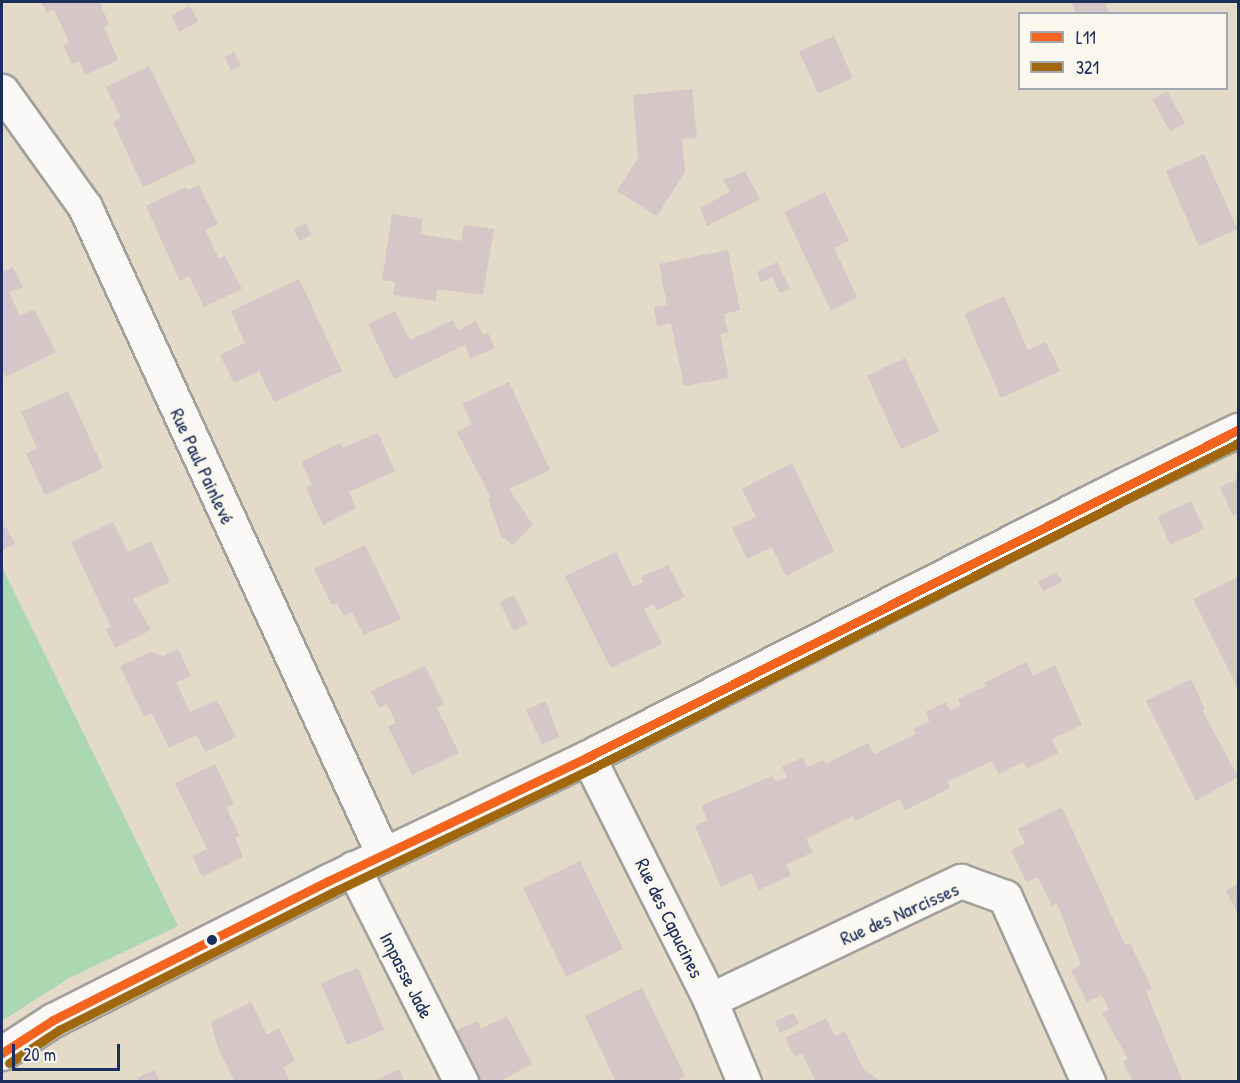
<!DOCTYPE html>
<meta charset="utf-8">
<style>
body{margin:0}
#map{position:relative;width:1240px;height:1083px;overflow:hidden;background:#e3dac8;font-family:"Patrick Hand",sans-serif}
div>[style]{position:absolute}
.green>*{inset:0;background:#abd8b0}
.building>*{inset:0;background:#d5c6c7;transform-origin:0 0}
.roads{filter:drop-shadow(2px 0 #a2a09b) drop-shadow(-2px 0 #a2a09b) drop-shadow(0 2px #a2a09b) drop-shadow(0 -2px #a2a09b)}
.street>*{height:33px;margin:-16.5px;padding:0 16.5px;transform-origin:16.5px;border-radius:16.5px;background:#fbf9f7}
.secondary>*{height:33px;margin:-16.5px;padding:0 16.5px;transform-origin:16.5px;border-radius:16.5px;background:#fbf9f7}
.bus-1>*{height:9px;margin:-4.5px;padding:0 4.5px;transform-origin:4.5px;border-radius:4.5px;background:#f4641e}
.bus-2>*{height:9px;margin:-4.5px;padding:0 4.5px;transform-origin:4.5px;border-radius:4.5px;background:#a0670f}
.dots>*{width:16px;height:16px;translate:-50% -50%;box-sizing:border-box;border:3px solid #fbf7ec;border-radius:50%}
span{translate:-50% -50%;white-space:nowrap;text-align:center;line-height:1.15;-webkit-text-stroke:6px #fbf7ec;paint-order:stroke}
.street-label{font-size:20px;color:#1b2f5e}
.frame{position:absolute;inset:0;border:3px solid #1b2f5e;pointer-events:none}
.legend{position:absolute;left:1018px;top:12px;width:210px;height:78px;box-sizing:border-box;background:#fbf7ec;border:2px solid #a1a7b3;margin:0;padding:8px 10px;list-style:none;font-size:18px;color:#1b2f5e}
.legend li{display:flex;align-items:center;gap:12px;height:30px}
.legend b{width:30px;border:2px solid #a1a7b3}
.scale{position:absolute;left:12px;top:1044px;width:108px;height:27px;box-sizing:border-box;border:3px solid #1b2f5e;border-top:0;padding-left:8px;font-size:18px;line-height:21px;white-space:nowrap;color:#1b2f5e;-webkit-text-stroke:4px #fbf7ec;paint-order:stroke}
</style>
<div id="map">
<div class="green">
<div style="clip-path:polygon(2px 567px,178px 926px,69px 978px,2px 1021px)"></div>
</div>
<div class="building">
<div style="clip-path:polygon(41px 2px,99px 2px,109px 24px,104px 27px,118px 60px,85px 75px,79px 61px,72px 64px,63px 45px,69px 42px,54px 9px,47px 13px)"></div>
<div style="clip-path:polygon(1071px 2px,1111px 2px,1105px 4px,1110px 14px,1076px 14px)"></div>
<div style="left:190px;top:6px;width:18px;height:21px;rotate:63deg"></div>
<div style="left:834px;top:36px;width:46px;height:38px;rotate:66deg"></div>
<div style="left:234px;top:52px;width:15px;height:11px;rotate:62deg"></div>
<div style="clip-path:polygon(149px 66px,196px 162px,143px 187px,113px 122px,121px 118px,106px 87px)"></div>
<div style="clip-path:polygon(692px 89px,697px 138px,682px 139px,685px 172px,657px 216px,617px 191px,638px 158px,633px 95px)"></div>
<div style="left:1167px;top:91px;width:37px;height:17px;rotate:61deg"></div>
<div style="left:1204px;top:154px;width:82px;height:42px;rotate:66deg"></div>
<div style="clip-path:polygon(745px 171px,760px 199px,707px 226px,700px 208px,730px 192px,723px 180px)"></div>
<div style="clip-path:polygon(199px 185px,218px 224px,205px 230px,219px 259px,225px 256px,242px 289px,204px 307px,189px 276px,180px 281px,146px 206px,186px 187px,188px 190px)"></div>
<div style="clip-path:polygon(825px 192px,849px 241px,834px 248px,857px 297px,831px 311px,784px 212px)"></div>
<div style="clip-path:polygon(392px 214px,423px 219px,420px 234px,461px 241px,464px 225px,494px 229px,483px 295px,437px 289px,436px 301px,393px 295px,395px 282px,382px 280px)"></div>
<div style="left:305px;top:223px;width:13px;height:13px;rotate:61deg"></div>
<div style="clip-path:polygon(728px 250px,740px 310px,724px 314px,728px 332px,720px 334px,729px 378px,684px 386px,671px 323px,657px 326px,654px 307px,667px 305px,659px 264px)"></div>
<div style="clip-path:polygon(777px 262px,790px 289px,780px 293px,772px 277px,761px 282px,757px 272px)"></div>
<div style="clip-path:polygon(13px 267px,23px 287px,9px 292px,20px 316px,34px 309px,56px 352px,6px 377px,2px 367px,2px 273px)"></div>
<div style="clip-path:polygon(299px 279px,342px 371px,274px 402px,259px 371px,234px 383px,220px 355px,245px 343px,231px 311px)"></div>
<div style="clip-path:polygon(1004px 296px,1028px 350px,1046px 342px,1060px 371px,1001px 398px,964px 314px)"></div>
<div style="clip-path:polygon(395px 311px,410px 340px,453px 320px,458px 330px,476px 321px,483px 335px,488px 333px,495px 348px,470px 359px,465px 345px,394px 379px,368px 324px)"></div>
<div style="left:905px;top:358px;width:81px;height:42px;rotate:65deg"></div>
<div style="clip-path:polygon(509px 382px,550px 470px,509px 489px,533px 525px,513px 545px,501px 536px,488px 499px,491px 498px,457px 432px,472px 424px,462px 404px)"></div>
<div style="clip-path:polygon(68px 391px,103px 468px,45px 495px,26px 454px,37px 448px,21px 412px)"></div>
<div style="clip-path:polygon(378px 433px,395px 471px,349px 492px,356px 508px,323px 525px,306px 488px,312px 485px,301px 462px,340px 443px,342px 448px)"></div>
<div style="clip-path:polygon(792px 463px,834px 551px,786px 576px,772px 547px,747px 559px,732px 528px,756px 517px,742px 489px)"></div>
<div style="clip-path:polygon(1238px 479px,1238px 513px,1233px 516px,1220px 487px)"></div>
<div style="left:1191px;top:501px;width:31px;height:37px;rotate:65deg"></div>
<div style="clip-path:polygon(113px 522px,128px 552px,151px 541px,170px 582px,133px 599px,151px 630px,115px 648px,106px 629px,111px 627px,71px 542px)"></div>
<div style="clip-path:polygon(6px 527px,15px 544px,2px 550px,2px 529px)"></div>
<div style="clip-path:polygon(365px 545px,401px 619px,364px 635px,352px 612px,344px 616px,337px 603px,332px 605px,314px 569px)"></div>
<div style="clip-path:polygon(616px 552px,633px 587px,643px 582px,641px 577px,668px 565px,685px 597px,657px 610px,654px 604px,644px 609px,662px 644px,611px 668px,565px 576px)"></div>
<div style="left:1057px;top:572px;width:11px;height:21px;rotate:63deg"></div>
<div style="clip-path:polygon(1238px 577px,1238px 686px,1237px 687px,1193px 599px)"></div>
<div style="left:514px;top:595px;width:32px;height:16px;rotate:64deg"></div>
<div style="clip-path:polygon(178px 649px,191px 676px,176px 682px,190px 712px,217px 700px,236px 737px,205px 752px,197px 735px,169px 748px,152px 713px,144px 717px,120px 666px,151px 652px,163px 656px)"></div>
<div style="clip-path:polygon(1026px 662px,1033px 676px,1055px 665px,1082px 725px,1052px 739px,1058px 753px,1027px 769px,1023px 762px,999px 774px,992px 761px,947px 782px,950px 788px,905px 810px,900px 799px,855px 821px,853px 816px,806px 839px,813px 852px,786px 865px,791px 875px,759px 890px,751px 873px,721px 887px,695px 826px,708px 820px,701px 806px,772px 776px,776px 782px,787px 777px,782px 767px,803px 757px,807px 767px,823px 760px,826px 764px,868px 743px,874px 754px,916px 734px,914px 729px,930px 721px,925px 712px,946px 702px,950px 711px,961px 706px,958px 699px,986px 686px,984px 683px)"></div>
<div style="clip-path:polygon(425px 666px,444px 704px,437px 708px,459px 753px,412px 775px,388px 726px,396px 723px,387px 704px,379px 708px,371px 691px)"></div>
<div style="clip-path:polygon(1191px 679px,1205px 709px,1202px 710px,1238px 777px,1196px 801px,1146px 701px)"></div>
<div style="clip-path:polygon(546px 701px,559px 737px,542px 744px,526px 710px)"></div>
<div style="clip-path:polygon(215px 764px,234px 804px,226px 807px,240px 836px,235px 837px,243px 857px,202px 877px,192px 856px,207px 849px,175px 783px)"></div>
<div style="clip-path:polygon(1062px 807px,1125px 945px,1130px 943px,1152px 989px,1146px 991px,1183px 1082px,1129px 1082px,1132px 1080px,1123px 1062px,1128px 1059px,1102px 1013px,1109px 1010px,1102px 995px,1087px 1002px,1071px 970px,1081px 965px,1057px 903px,1052px 906px,1038px 877px,1026px 882px,1011px 850px,1025px 843px,1018px 829px)"></div>
<div style="left:580px;top:861px;width:98px;height:63px;rotate:64deg"></div>
<div style="clip-path:polygon(1238px 884px,1238px 914px,1226px 891px)"></div>
<div style="left:358px;top:968px;width:67px;height:40px;rotate:67deg"></div>
<div style="clip-path:polygon(642px 988px,685px 1076px,673px 1082px,616px 1082px,585px 1016px)"></div>
<div style="clip-path:polygon(251px 1002px,267px 1035px,279px 1028px,295px 1061px,283px 1067px,290px 1082px,235px 1082px,218px 1048px,211px 1022px)"></div>
<div style="left:794px;top:1013px;width:12px;height:21px;rotate:66deg"></div>
<div style="clip-path:polygon(507px 1016px,532px 1064px,498px 1082px,477px 1082px,453px 1032px,477px 1021px,481px 1029px)"></div>
<div style="clip-path:polygon(826px 1018px,835px 1036px,845px 1031px,864px 1070px,881px 1082px,816px 1082px,802px 1053px,795px 1057px,785px 1038px)"></div>
<div style="clip-path:polygon(399px 1069px,405px 1082px,373px 1082px)"></div>
<div style="clip-path:polygon(154px 1070px,160px 1082px,139px 1082px,137px 1078px)"></div>
</div>
<div class="roads">
<div class="street">
<div style="left:2px;top:91px;width:143px;rotate:54.4deg"></div>
<div style="left:85px;top:207px;width:712px;rotate:65.27deg"></div>
<div style="left:588px;top:757px;width:272px;rotate:63.3deg"></div>
<div style="left:710px;top:1000px;width:89px;rotate:67.5deg"></div>
<div style="left:353px;top:868px;width:240px;rotate:63.2deg"></div>
<div style="left:710px;top:1000px;width:278px;rotate:-25.4deg"></div>
<div style="left:961px;top:881px;width:47px;rotate:20deg"></div>
<div style="left:1005px;top:897px;width:203px;rotate:65.8deg"></div>
</div>
<div class="secondary">
<div style="left:2px;top:1053px;width:61px;rotate:-32.9deg"></div>
<div style="left:53px;top:1020px;width:308px;rotate:-26.8deg"></div>
<div style="left:328px;top:881px;width:288px;rotate:-25.5deg"></div>
<div style="left:588px;top:757px;width:598px;rotate:-26.95deg"></div>
<div style="left:1121px;top:486px;width:130px;rotate:-25.6deg"></div>
</div>
</div>
<div class="bus-1">
<div style="left:2px;top:1053px;width:61px;rotate:-32.9deg"></div>
<div style="left:53px;top:1020px;width:308px;rotate:-26.8deg"></div>
<div style="left:328px;top:881px;width:288px;rotate:-25.5deg"></div>
<div style="left:588px;top:757px;width:728px;rotate:-26.71deg"></div>
</div>
<div class="bus-2">
<div style="left:9px;top:1063px;width:60px;rotate:-33.4deg"></div>
<div style="left:59px;top:1030px;width:307px;rotate:-26.7deg"></div>
<div style="left:333px;top:892px;width:288px;rotate:-25.5deg"></div>
<div style="left:593px;top:768px;width:722px;rotate:-26.74deg"></div>
</div>
<div class="dots">
<div style="left:212px;top:940px;background:#1b2f5e"></div>
</div>
<div class="street-label">
<span style="left:203px;top:466px;rotate:65deg">Rue Paul Painlevé</span>
<span style="left:899px;top:913px;rotate:-24deg">Rue des Narcisses</span>
<span style="left:670px;top:918px;rotate:64deg">Rue des Capucines</span>
<span style="left:407px;top:975px;rotate:63deg">Impasse Jade</span>
</div>
<div class="frame"></div>
<ul class="legend">
<li><b style="height:8px;background:#f4641e"></b>L11</li>
<li><b style="height:8px;background:#a0670f"></b>321</li>
</ul>
<div class="scale">20 m</div>
</div>
